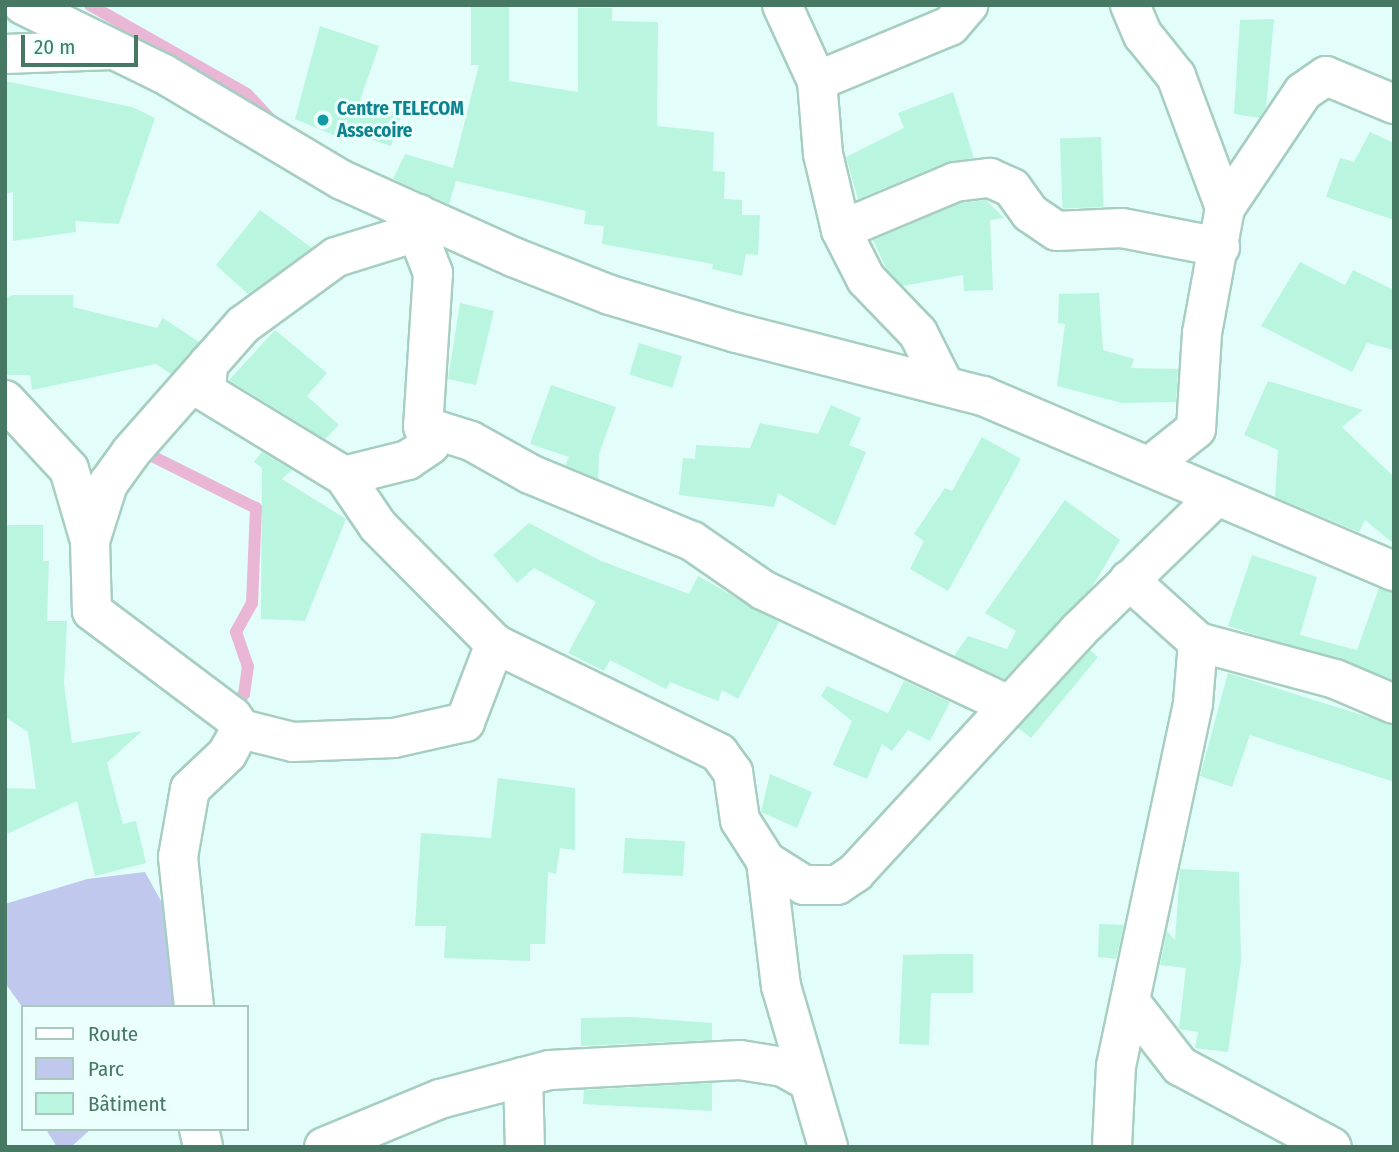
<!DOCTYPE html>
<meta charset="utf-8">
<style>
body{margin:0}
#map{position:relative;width:1399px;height:1152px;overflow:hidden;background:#e3fefa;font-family:"Fira Sans Condensed",sans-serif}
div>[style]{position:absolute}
.green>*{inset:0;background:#c0c8ed}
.stream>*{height:12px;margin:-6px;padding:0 6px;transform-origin:6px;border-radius:6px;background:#e9b6d6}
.building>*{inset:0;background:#b9f5df;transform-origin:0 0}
.roads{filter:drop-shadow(2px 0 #a6cec1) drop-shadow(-2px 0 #a6cec1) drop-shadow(0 2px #a6cec1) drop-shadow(0 -2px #a6cec1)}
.minor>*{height:38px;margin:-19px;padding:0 19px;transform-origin:19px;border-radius:19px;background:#fff}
.dots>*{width:19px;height:19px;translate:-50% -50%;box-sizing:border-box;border:4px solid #ebfffc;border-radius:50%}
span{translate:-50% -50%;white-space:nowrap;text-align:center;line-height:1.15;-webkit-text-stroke:6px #ebfffc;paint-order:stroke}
.culture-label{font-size:19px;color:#0d838f;font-weight:700}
.left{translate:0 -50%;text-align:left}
.frame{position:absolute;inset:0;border:7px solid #477864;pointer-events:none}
.legend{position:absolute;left:21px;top:1005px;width:228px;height:126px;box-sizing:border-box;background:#ebfffc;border:2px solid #a9c9bf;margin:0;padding:9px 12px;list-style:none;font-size:21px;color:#477864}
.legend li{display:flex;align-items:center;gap:14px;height:35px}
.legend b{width:35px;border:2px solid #a9c9bf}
.scale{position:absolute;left:21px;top:35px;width:117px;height:32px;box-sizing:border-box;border:4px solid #477864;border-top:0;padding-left:9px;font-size:21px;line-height:24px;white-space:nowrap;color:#477864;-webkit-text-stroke:5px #ebfffc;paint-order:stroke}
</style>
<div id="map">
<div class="green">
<div style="clip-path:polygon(145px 872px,171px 919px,200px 1007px,23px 1008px,5px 983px,5px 904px,87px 879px)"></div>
<div style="clip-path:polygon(91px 1129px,71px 1147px,57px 1147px,47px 1131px)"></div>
</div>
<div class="stream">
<div style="left:90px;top:5px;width:180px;rotate:29.5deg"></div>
<div style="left:247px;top:94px;width:37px;rotate:47deg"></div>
<div style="left:140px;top:450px;width:130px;rotate:26.6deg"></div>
<div style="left:256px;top:508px;width:95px;rotate:92.4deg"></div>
<div style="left:252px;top:603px;width:33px;rotate:119deg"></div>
<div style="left:236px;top:632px;width:36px;rotate:71deg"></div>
<div style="left:248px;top:666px;width:28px;rotate:98deg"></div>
<div style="left:244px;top:694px;width:11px;rotate:128deg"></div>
<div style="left:237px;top:703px;width:11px;rotate:-170deg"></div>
</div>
<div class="building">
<div style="clip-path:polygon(471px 5px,509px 5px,509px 81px,578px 92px,578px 8px,612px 8px,612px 21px,658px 22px,657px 126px,714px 132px,713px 171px,725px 172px,724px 199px,742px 200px,742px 215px,760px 215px,758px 255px,746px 254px,742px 276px,712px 269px,713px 264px,602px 244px,604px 226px,584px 224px,586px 211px,456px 181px,449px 204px,393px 179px,405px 154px,453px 168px,479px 65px,471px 65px)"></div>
<div style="clip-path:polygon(1274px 19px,1266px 107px,1259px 118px,1234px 114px,1240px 20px)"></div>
<div style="clip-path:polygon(320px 26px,379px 46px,360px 100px,401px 115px,391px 146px,348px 132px,345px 140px,295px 119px)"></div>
<div style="clip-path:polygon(5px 81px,132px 107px,155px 118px,119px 224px,75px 221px,76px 232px,13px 241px,13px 192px,5px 194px)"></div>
<div style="clip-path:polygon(953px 92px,974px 158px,947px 162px,858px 199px,846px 157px,904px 128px,898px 113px)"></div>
<div style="clip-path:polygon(1370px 132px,1394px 143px,1394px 220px,1326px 197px,1340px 158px,1354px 162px)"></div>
<div style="left:1101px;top:137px;width:70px;height:41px;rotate:88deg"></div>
<div style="clip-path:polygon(986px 200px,1004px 218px,990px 220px,993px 290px,964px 291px,963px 275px,903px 286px,886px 268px,873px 240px,961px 203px)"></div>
<div style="clip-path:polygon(260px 210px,312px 248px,248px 294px,216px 265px)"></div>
<div style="clip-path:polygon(1300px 262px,1345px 285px,1353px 270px,1394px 290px,1394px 350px,1367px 343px,1352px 372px,1261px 326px)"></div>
<div style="clip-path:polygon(1099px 293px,1103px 350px,1134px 359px,1131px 368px,1178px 369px,1176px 402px,1122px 403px,1057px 386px,1065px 324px,1058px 323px,1059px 294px)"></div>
<div style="clip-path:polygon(13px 295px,73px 295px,73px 307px,157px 328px,163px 318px,199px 342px,171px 374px,156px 364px,32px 390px,30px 375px,5px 375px,5px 298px)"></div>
<div style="clip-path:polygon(460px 303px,494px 311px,476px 385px,448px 379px)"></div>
<div style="clip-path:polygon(275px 330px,327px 373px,307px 396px,339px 425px,325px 439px,229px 380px)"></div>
<div style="left:639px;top:343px;width:45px;height:33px;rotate:17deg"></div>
<div style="clip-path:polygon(1268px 381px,1363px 410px,1342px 427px,1394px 477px,1394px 544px,1365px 520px,1359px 532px,1275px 497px,1278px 450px,1244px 435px)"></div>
<div style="clip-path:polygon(551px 385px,616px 407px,599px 454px,598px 479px,565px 465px,569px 457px,530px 444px)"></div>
<div style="clip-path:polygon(831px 405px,861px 418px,849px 445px,866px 452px,835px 526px,778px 493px,774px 507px,679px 495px,683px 458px,695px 459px,696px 445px,750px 448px,760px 423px,818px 434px)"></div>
<div style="clip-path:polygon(982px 437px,1021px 459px,948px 591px,910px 569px,924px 541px,914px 534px,945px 488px,952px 491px)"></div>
<div style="clip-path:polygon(262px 452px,292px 470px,282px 479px,346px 519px,305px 621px,261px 619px,262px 468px,254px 462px)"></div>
<div style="clip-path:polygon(1065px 500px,1120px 540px,1092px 587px,1004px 679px,954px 656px,968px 636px,1007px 649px,1016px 631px,985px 613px)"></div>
<div style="clip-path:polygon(529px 523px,601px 561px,689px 594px,698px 576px,779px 622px,738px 699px,722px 690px,718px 701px,670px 682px,666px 689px,610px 660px,604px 671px,568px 653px,596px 602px,534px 568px,517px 583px,493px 555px)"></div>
<div style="clip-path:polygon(5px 525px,43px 525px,43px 561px,49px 561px,47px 621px,67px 621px,64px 684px,72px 743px,142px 731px,107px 763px,123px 824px,136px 821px,146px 863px,95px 876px,77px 801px,5px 835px,5px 788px,36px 789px,28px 732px,5px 717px)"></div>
<div style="clip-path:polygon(1252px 555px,1317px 577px,1300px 635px,1357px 650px,1379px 588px,1394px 592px,1394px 680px,1228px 626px)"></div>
<div style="clip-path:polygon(1090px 650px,1098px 657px,1031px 738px,1018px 728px)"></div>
<div style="clip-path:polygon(1228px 673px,1394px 725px,1394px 782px,1250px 735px,1232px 787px,1200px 776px)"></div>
<div style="clip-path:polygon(904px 681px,950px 702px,930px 741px,908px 730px,892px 751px,882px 744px,867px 779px,833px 765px,852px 721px,821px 696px,827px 686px,888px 713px)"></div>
<div style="clip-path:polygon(770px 774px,812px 792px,797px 828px,761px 812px)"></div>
<div style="clip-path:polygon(498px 778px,575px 788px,575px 850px,560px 848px,556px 874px,548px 872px,545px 944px,530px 944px,530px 961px,444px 958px,446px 926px,415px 926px,421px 833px,491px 838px)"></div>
<div style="left:625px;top:838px;width:60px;height:35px;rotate:3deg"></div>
<div style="clip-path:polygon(1180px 869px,1239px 872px,1241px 961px,1228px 1052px,1195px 1048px,1198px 1032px,1179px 1029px,1186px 968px,1160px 965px,1167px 931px,1175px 940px)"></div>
<div style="clip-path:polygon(1099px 924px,1124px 925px,1116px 959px,1098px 957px)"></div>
<div style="clip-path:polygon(946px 954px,973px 954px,973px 993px,931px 993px,929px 1045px,899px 1044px,903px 955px)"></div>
<div style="clip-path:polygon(631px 1017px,712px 1023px,712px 1040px,581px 1046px,581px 1018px)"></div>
<div style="clip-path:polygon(712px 1083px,712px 1111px,583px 1104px,584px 1090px)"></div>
</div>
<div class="roads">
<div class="minor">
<div style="left:23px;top:5px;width:157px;rotate:26.1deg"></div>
<div style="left:164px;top:74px;width:207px;rotate:30.8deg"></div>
<div style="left:342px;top:180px;width:188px;rotate:24.2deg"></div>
<div style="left:513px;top:257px;width:104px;rotate:21.4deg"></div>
<div style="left:610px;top:295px;width:133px;rotate:16.7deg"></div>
<div style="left:737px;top:333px;width:254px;rotate:14.4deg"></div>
<div style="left:983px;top:396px;width:447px;rotate:23.1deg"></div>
<div style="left:782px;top:5px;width:84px;rotate:65.3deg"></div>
<div style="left:817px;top:81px;width:73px;rotate:85.3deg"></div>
<div style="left:823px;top:154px;width:78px;rotate:76.7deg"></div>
<div style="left:841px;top:230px;width:55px;rotate:63deg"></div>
<div style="left:866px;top:279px;width:75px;rotate:46.1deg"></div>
<div style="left:918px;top:333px;width:58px;rotate:63.4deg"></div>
<div style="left:1130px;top:5px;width:33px;rotate:67deg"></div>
<div style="left:1143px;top:35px;width:53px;rotate:51.2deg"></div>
<div style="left:1176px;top:76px;width:141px;rotate:69.6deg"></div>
<div style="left:5px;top:54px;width:107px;rotate:-2.1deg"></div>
<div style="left:817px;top:81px;width:144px;rotate:-22.5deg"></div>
<div style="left:950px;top:26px;width:28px;rotate:-49deg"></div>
<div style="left:419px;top:214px;width:18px;rotate:96deg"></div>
<div style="left:417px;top:232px;width:44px;rotate:68.7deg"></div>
<div style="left:433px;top:273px;width:153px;rotate:93.7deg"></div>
<div style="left:423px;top:426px;width:50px;rotate:17.4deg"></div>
<div style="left:471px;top:441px;width:68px;rotate:29.2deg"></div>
<div style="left:530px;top:474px;width:175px;rotate:22.5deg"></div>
<div style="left:692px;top:541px;width:86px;rotate:34.6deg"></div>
<div style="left:763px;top:590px;width:271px;rotate:25.1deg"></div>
<div style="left:841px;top:230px;width:124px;rotate:-22.8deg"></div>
<div style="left:955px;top:182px;width:35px;rotate:-7deg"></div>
<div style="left:990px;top:178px;width:24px;rotate:24deg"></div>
<div style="left:1012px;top:188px;width:31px;rotate:54deg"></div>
<div style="left:1030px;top:213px;width:32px;rotate:34deg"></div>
<div style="left:1057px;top:231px;width:65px;rotate:-2.6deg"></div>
<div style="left:1122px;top:228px;width:100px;rotate:11deg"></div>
<div style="left:208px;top:364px;width:28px;rotate:94deg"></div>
<div style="left:206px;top:392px;width:162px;rotate:31.3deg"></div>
<div style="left:5px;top:400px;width:94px;rotate:47.2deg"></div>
<div style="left:69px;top:469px;width:75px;rotate:73.7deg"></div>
<div style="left:90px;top:541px;width:70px;rotate:88.4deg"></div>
<div style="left:92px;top:611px;width:175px;rotate:36.9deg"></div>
<div style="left:232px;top:716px;width:16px;rotate:55deg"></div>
<div style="left:423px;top:426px;width:20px;rotate:70deg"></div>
<div style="left:430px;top:445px;width:27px;rotate:146deg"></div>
<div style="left:408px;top:460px;width:66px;rotate:166deg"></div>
<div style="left:344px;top:476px;width:60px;rotate:55.8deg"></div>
<div style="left:378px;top:526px;width:166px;rotate:45.2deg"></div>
<div style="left:495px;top:644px;width:249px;rotate:25.9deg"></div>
<div style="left:719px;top:753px;width:24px;rotate:54deg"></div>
<div style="left:733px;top:772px;width:49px;rotate:81.7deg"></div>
<div style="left:740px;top:820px;width:49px;rotate:57.6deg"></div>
<div style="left:766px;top:861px;width:45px;rotate:32.3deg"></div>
<div style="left:804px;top:885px;width:33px"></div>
<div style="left:837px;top:885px;width:23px;rotate:-34deg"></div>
<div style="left:856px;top:872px;width:328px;rotate:-47.3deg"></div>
<div style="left:1078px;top:631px;width:194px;rotate:-44.2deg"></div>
<div style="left:1152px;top:464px;width:56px;rotate:-38.5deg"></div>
<div style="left:1196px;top:429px;width:96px;rotate:-86.4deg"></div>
<div style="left:1202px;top:333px;width:127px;rotate:-79.6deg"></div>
<div style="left:1225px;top:208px;width:140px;rotate:-56.1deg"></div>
<div style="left:1303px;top:92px;width:28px;rotate:-35deg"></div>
<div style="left:1326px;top:76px;width:74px;rotate:22.4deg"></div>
<div style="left:90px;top:541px;width:60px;rotate:-72.5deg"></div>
<div style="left:108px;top:484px;width:39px;rotate:-54deg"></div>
<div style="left:131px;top:452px;width:169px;rotate:-48.6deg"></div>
<div style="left:243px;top:325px;width:115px;rotate:-36.2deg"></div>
<div style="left:336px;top:257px;width:85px;rotate:-17.2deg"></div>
<div style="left:1129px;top:580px;width:93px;rotate:41.9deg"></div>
<div style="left:1198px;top:642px;width:142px;rotate:15.1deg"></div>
<div style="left:1335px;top:679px;width:64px;rotate:23deg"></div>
<div style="left:766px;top:861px;width:126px;rotate:83.2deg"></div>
<div style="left:781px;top:986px;width:168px;rotate:73.7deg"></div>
<div style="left:1131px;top:1003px;width:80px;rotate:52.1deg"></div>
<div style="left:1180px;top:1066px;width:172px;rotate:28.1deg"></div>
<div style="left:194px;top:1007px;width:151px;rotate:-96.1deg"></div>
<div style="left:178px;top:857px;width:69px;rotate:-80deg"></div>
<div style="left:190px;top:789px;width:51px;rotate:-43.4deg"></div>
<div style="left:227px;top:754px;width:29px;rotate:-61deg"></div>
<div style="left:241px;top:729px;width:54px;rotate:14deg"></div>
<div style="left:293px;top:742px;width:101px;rotate:-2.3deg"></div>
<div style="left:394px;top:738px;width:73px;rotate:-12.7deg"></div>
<div style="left:465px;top:722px;width:84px;rotate:-69deg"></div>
<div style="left:523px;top:1077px;width:70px;rotate:88.4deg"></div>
<div style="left:199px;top:1129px;width:18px;rotate:77deg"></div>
<div style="left:324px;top:1147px;width:126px;rotate:-22.5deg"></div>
<div style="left:440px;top:1099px;width:114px;rotate:-14.8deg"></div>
<div style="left:550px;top:1070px;width:190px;rotate:-3deg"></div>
<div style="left:740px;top:1060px;width:44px;rotate:9.2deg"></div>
<div style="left:783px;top:1067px;width:29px;rotate:29deg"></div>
<div style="left:1112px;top:1147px;width:81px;rotate:-87.2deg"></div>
<div style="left:1116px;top:1066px;width:371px;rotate:-78deg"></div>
<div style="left:1193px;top:703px;width:61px;rotate:-85.3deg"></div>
</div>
</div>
<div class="dots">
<div style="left:323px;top:120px;background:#0f9aa8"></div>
</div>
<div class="culture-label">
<span class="left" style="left:337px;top:120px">Centre TELECOM<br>Assecoire</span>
</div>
<div class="frame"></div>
<ul class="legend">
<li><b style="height:9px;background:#fff"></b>Route</li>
<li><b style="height:19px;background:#c0c8ed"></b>Parc</li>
<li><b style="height:19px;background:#b9f5df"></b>Bâtiment</li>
</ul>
<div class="scale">20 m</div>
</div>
